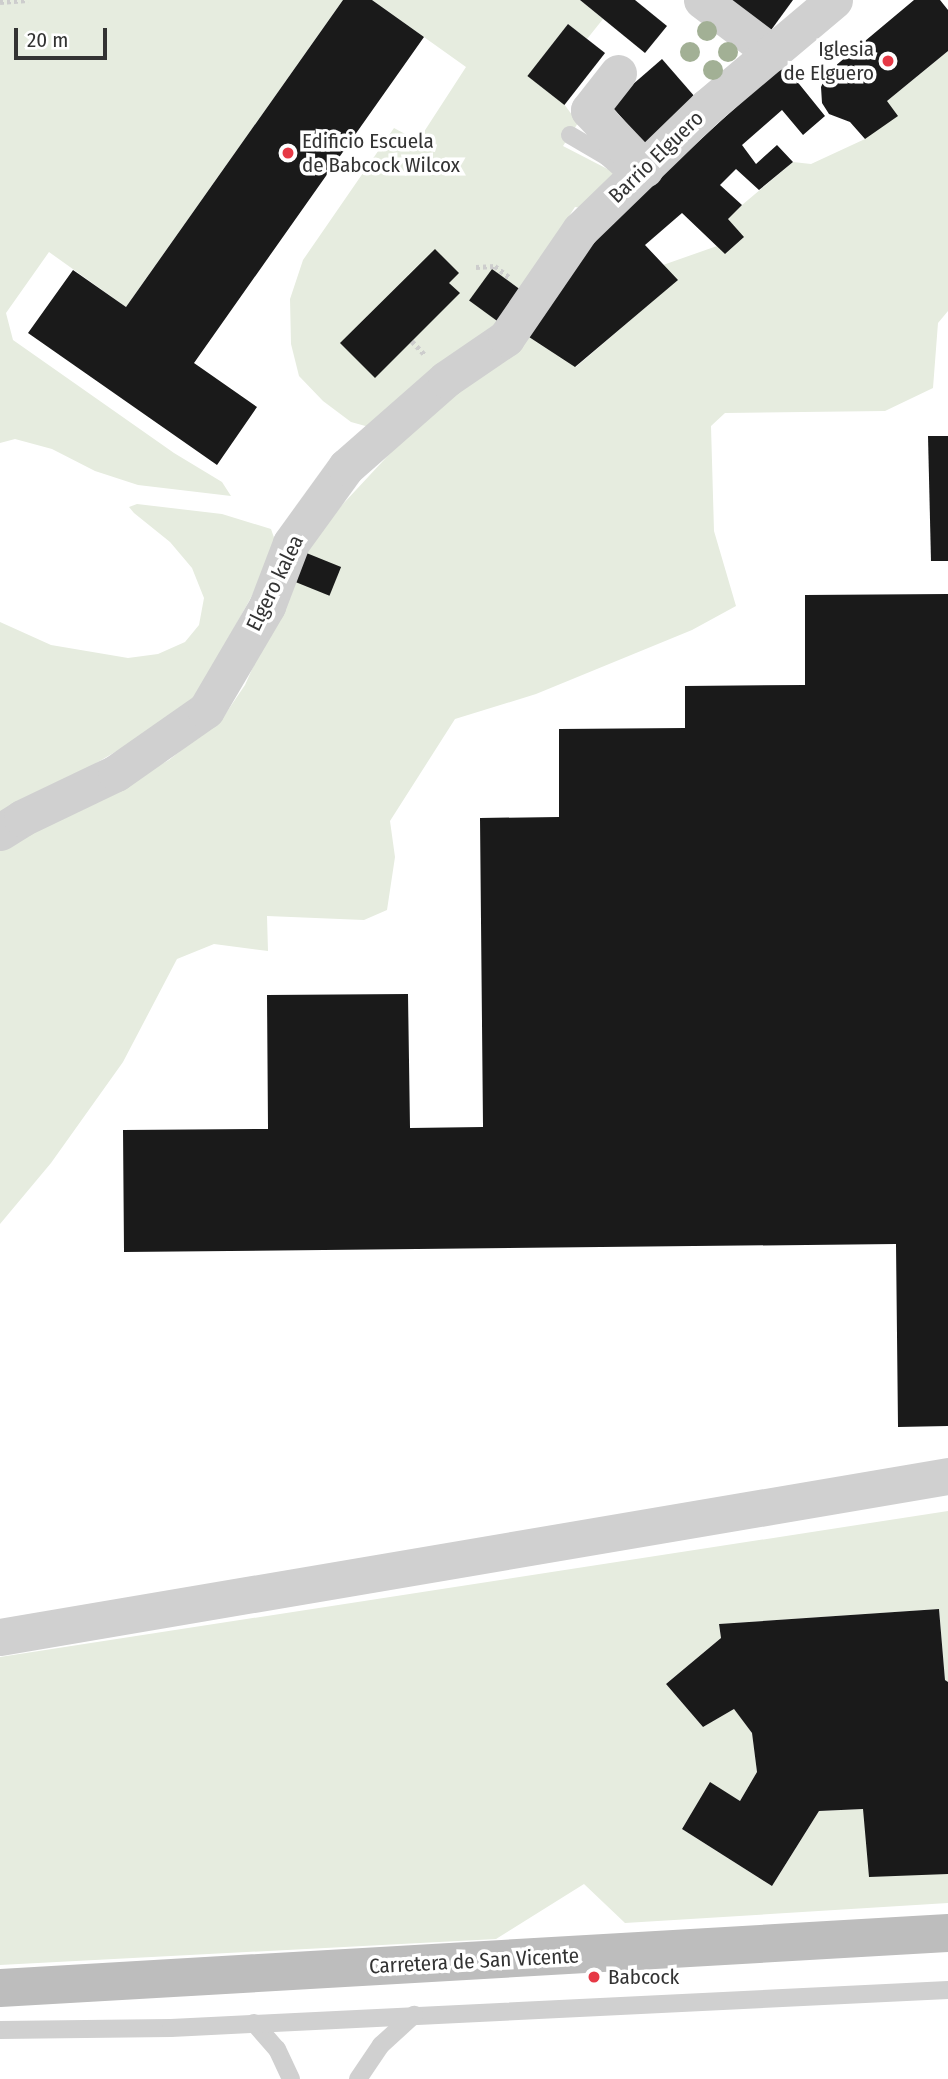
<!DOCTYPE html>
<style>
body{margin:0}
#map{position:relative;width:948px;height:2079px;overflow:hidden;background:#fff;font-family:"Fira Sans Condensed",sans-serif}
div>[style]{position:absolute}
.green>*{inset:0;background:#e6ecdf}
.building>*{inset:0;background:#1a1a1a;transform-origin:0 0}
.path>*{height:4.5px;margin-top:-2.25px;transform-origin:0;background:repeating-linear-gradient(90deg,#cdcdcd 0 3.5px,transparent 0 7px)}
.lane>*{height:18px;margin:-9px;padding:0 9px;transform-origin:9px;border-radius:9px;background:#d0d0d0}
.street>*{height:37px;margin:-18.5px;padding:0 18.5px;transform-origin:18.5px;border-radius:18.5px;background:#d0d0d0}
.secondary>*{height:38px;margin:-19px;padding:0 19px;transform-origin:19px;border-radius:19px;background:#bdbdbd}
.trees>*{width:20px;height:20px;margin:-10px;border-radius:50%;background:#a2b095}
.dots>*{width:19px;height:19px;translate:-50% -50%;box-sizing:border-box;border:4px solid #fff;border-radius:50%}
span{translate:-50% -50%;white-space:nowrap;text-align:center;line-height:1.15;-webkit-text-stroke:7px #fff;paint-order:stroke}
.poi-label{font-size:21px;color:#333}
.right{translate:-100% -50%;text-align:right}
.left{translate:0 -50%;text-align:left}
.street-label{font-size:21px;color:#333}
.scale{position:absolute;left:14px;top:28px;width:93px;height:32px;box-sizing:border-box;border:4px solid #333;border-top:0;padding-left:9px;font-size:21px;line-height:24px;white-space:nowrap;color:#333;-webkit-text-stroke:5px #fff;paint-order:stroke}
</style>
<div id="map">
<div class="green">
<div style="clip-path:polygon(0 0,343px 0,126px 307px,49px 252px,6px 313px,13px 340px,174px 453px,222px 482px,231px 496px,138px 485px,95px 471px,52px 449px,15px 439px,0 443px)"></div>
<div style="clip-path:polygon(372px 0,580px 0,603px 19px,587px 39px,568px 24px,528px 76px,564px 104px,578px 123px,563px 146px,619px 175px,589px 209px,575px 207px,521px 290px,493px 270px,499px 321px,369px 427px,351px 422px,323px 401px,299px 376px,291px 344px,290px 299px,303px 260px,394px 128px,418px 141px,466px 67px)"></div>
<div style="clip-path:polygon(948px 51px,948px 311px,938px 323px,933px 388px,885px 411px,725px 413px,711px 426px,714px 531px,736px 606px,692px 630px,536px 694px,455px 719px,390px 821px,395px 857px,387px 910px,364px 920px,267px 916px,268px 951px,214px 944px,177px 959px,123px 1062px,51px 1163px,0 1224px,0 851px,169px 760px,224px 716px,245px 685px,304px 552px,342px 505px,409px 433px,477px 375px,529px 337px,576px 367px,677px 280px,663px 265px,717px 246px,725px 254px,743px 238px,728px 219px,742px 205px,793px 162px,811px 164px,865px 139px,887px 101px)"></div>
<div style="clip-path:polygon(137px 504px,222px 514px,271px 529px,278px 549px,189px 709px,0 819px,0 622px,51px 645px,128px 658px,158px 654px,185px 642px,199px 625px,204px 598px,192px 568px,170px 542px,134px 513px,129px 507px)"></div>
<div style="clip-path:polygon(948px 1511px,948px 1682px,945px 1680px,939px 1609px,719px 1624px,721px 1638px,666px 1684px,703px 1727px,734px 1709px,752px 1733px,757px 1772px,740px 1801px,710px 1783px,682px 1829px,772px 1886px,819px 1811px,863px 1809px,948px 1874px,948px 1903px,625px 1923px,584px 1884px,496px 1939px,0 1965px,0 1657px)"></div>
</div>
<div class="building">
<div style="clip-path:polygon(343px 0,372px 0,424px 37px,194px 363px,257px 407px,217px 465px,28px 333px,73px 270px,126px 307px)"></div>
<div style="clip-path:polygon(580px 0,635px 0,667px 26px,645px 53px)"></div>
<div style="clip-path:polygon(716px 0,793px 0,766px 37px)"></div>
<div style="clip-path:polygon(914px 0,940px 0,948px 10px,948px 51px,887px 101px,898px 116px,865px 139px,850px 122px,829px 114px,822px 103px,821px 87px,828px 72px)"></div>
<div style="left:568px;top:24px;width:47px;height:66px;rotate:38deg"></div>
<div style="left:662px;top:59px;width:57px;height:69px;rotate:49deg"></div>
<div style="clip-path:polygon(783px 64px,825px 116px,803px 135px,782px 110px,742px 145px,756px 164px,777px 145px,793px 162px,759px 190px,736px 169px,720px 185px,742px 205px,728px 219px,744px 237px,725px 254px,682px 213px,645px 245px,678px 280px,575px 367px,529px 337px,570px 268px,606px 226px)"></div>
<div style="clip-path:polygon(435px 249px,459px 273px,449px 283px,460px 293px,375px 378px,340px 343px)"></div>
<div style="left:492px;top:269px;width:36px;height:39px;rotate:36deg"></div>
<div style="clip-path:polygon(928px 436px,948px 436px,948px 561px,931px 561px)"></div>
<div style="left:304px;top:552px;width:40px;height:31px;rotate:22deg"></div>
<div style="clip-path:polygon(948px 594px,948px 1426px,898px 1427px,896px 1244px,124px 1252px,123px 1130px,268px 1129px,267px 995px,408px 994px,410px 1128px,483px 1127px,480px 818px,559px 817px,559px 729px,685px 728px,685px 686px,805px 685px,805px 595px)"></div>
<div style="clip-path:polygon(939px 1609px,945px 1680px,948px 1682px,948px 1874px,869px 1877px,863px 1809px,819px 1811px,772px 1886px,682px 1829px,710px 1782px,740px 1801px,757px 1772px,752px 1733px,734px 1709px,703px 1727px,666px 1684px,721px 1638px,719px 1624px)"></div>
</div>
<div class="path">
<div style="left:0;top:2px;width:28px;rotate:-4deg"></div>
<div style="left:476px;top:267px;width:19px;rotate:-3deg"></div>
<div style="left:495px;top:266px;width:18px;rotate:38deg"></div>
<div style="left:412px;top:341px;width:19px;rotate:47deg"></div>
</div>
<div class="lane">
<div style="left:570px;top:135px;width:42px;rotate:30.3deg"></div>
<div style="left:606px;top:156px;width:32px;rotate:41deg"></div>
<div style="left:254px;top:2023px;width:35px;rotate:49deg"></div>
<div style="left:277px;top:2049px;width:33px;rotate:65deg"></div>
<div style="left:0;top:2030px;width:171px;rotate:-0.7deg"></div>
<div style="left:171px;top:2028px;width:778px;rotate:-2.8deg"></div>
<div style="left:358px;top:2079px;width:41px;rotate:-55.9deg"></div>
<div style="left:381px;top:2045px;width:45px;rotate:-42.3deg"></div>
</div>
<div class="street">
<div style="left:702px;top:0;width:88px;rotate:37.1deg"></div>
<div style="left:618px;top:73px;width:47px;rotate:128.1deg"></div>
<div style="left:589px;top:110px;width:81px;rotate:46.5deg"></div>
<div style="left:0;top:832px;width:26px;rotate:-32deg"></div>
<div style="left:22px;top:818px;width:104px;rotate:-25.6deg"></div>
<div style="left:116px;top:773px;width:110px;rotate:-35deg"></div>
<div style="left:206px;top:710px;width:121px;rotate:-59.6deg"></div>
<div style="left:267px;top:606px;width:67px;rotate:-69.1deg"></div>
<div style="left:291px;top:543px;width:94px;rotate:-54.1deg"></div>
<div style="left:346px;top:467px;width:133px;rotate:-41.3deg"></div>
<div style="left:446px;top:379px;width:73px;rotate:-34.3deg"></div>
<div style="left:506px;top:338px;width:131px;rotate:-55.6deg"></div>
<div style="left:580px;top:230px;width:177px;rotate:-44.1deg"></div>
<div style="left:707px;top:107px;width:166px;rotate:-40.1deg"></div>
<div style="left:0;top:1637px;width:962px;rotate:-9.64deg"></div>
</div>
<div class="secondary">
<div style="left:0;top:1988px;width:950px;rotate:-3.32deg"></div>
</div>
<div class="trees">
<div style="left:707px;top:31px"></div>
<div style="left:690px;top:52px"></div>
<div style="left:728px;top:52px"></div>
<div style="left:713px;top:70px"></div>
</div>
<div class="dots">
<div style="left:888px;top:61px;background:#e63946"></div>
<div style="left:288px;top:153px;background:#e63946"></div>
<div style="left:594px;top:1977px;background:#e63946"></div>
</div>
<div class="poi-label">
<span class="right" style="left:874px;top:61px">Iglesia<br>de Elguero</span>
<span class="left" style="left:302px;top:153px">Edificio Escuela<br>de Babcock Wilcox</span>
<span class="left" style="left:608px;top:1977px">Babcock</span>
</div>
<div class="street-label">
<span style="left:656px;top:157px;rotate:-44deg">Barrio Elguero</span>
<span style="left:275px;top:583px;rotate:-64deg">Elgero kalea</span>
<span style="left:474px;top:1961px;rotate:-3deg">Carretera de San Vicente</span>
</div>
<div class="scale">20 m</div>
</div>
